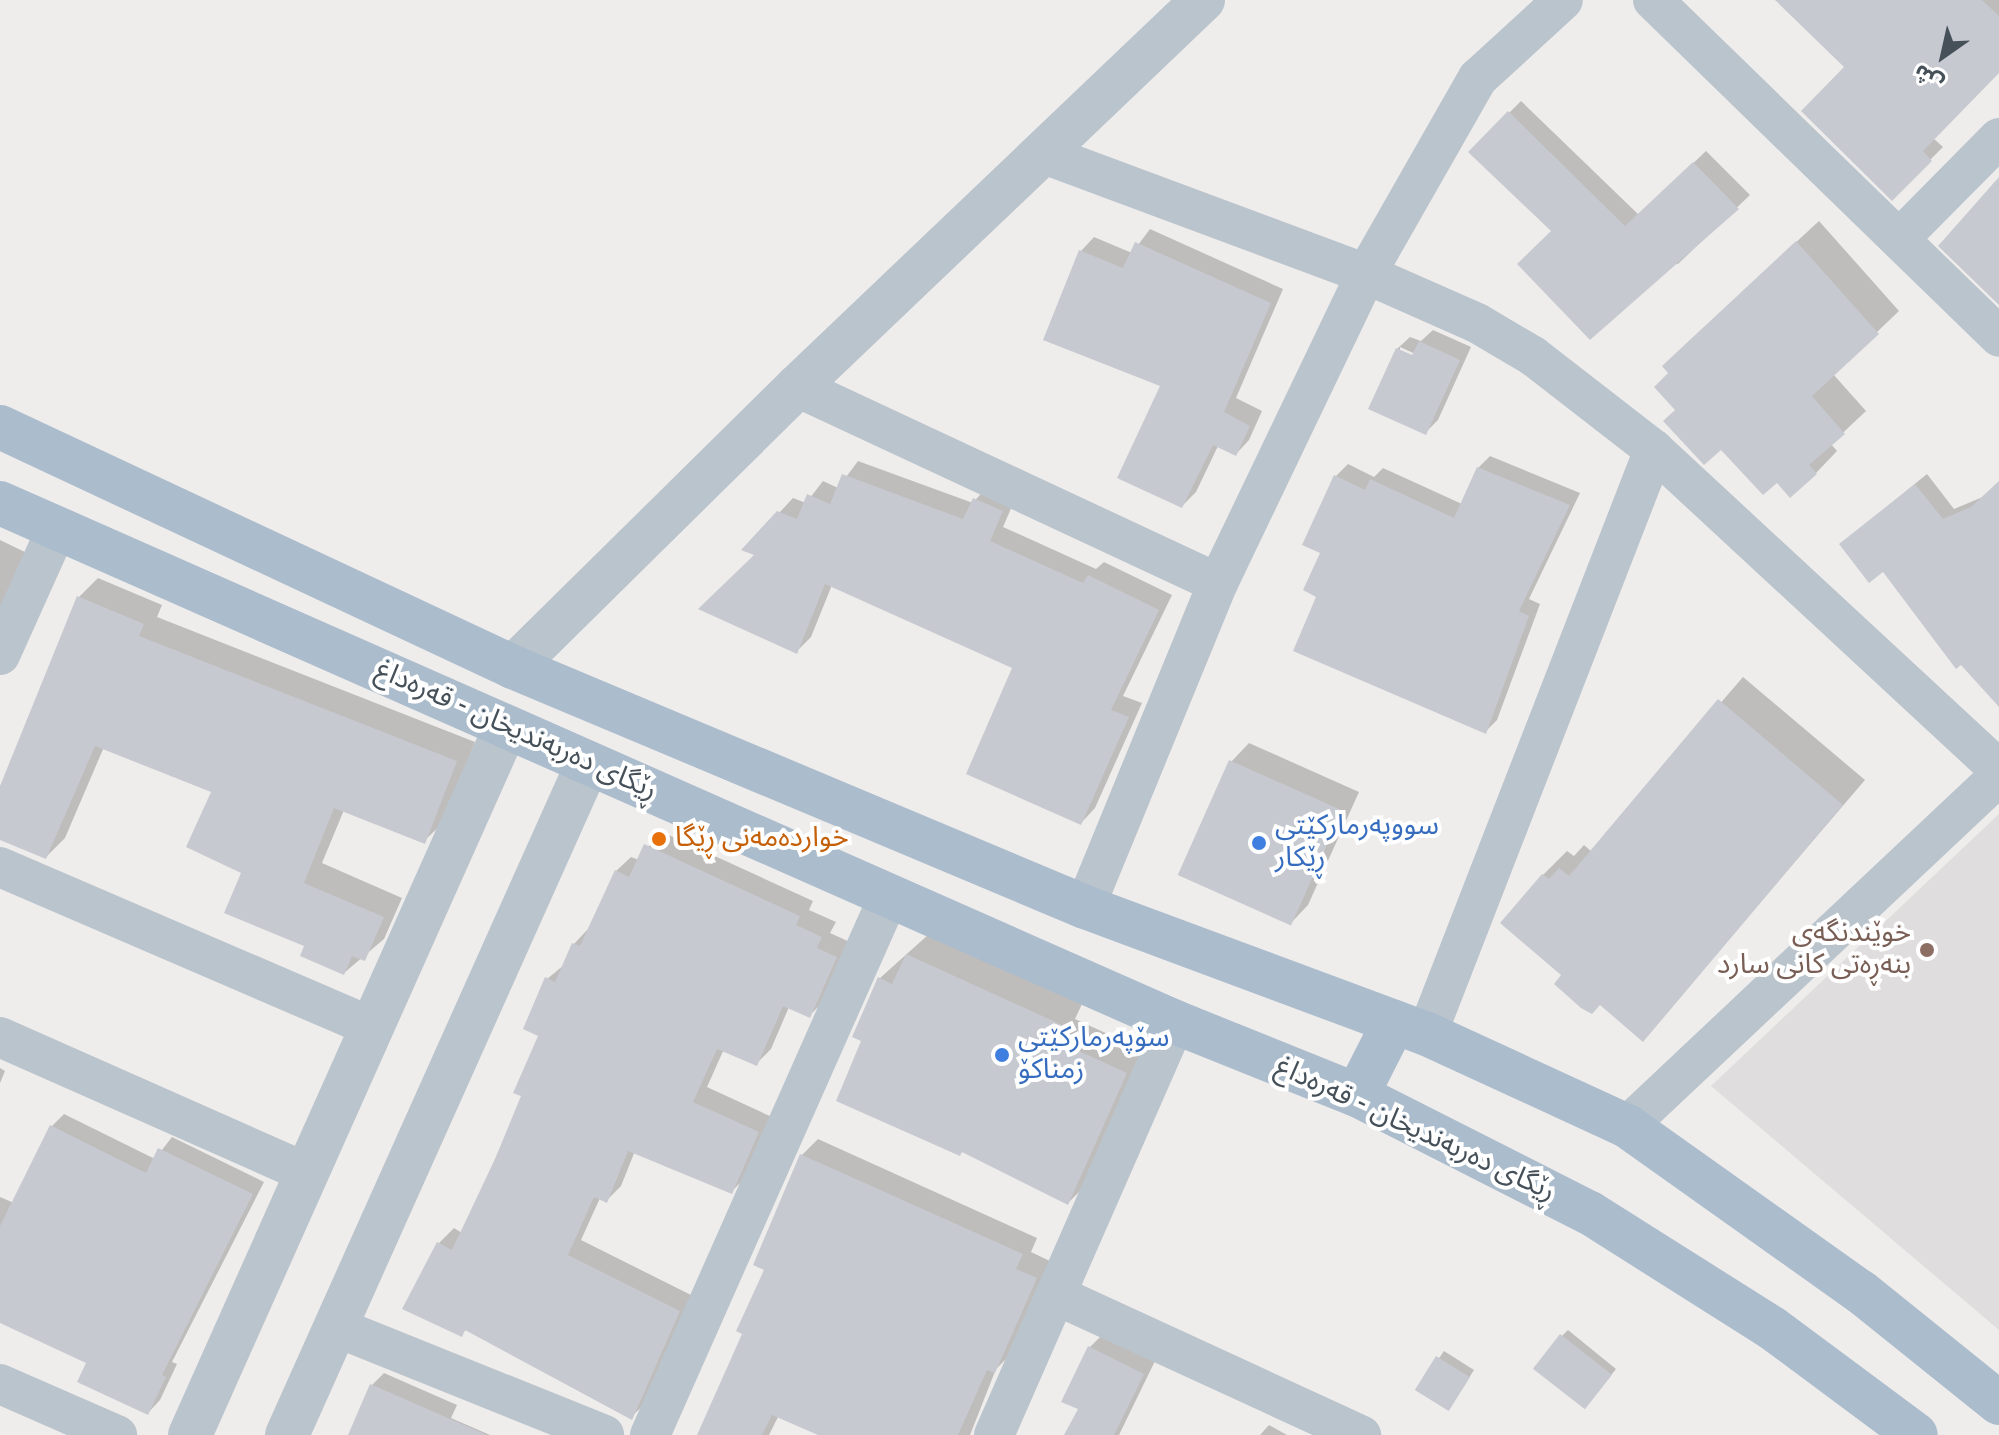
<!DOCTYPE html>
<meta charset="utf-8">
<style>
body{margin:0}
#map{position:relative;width:1999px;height:1435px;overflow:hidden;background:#efecec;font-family:Overpass,"Noto Sans Arabic",sans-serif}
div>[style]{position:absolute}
.education>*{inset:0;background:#e0ddde}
.shadow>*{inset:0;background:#0003}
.building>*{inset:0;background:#c6c9cf;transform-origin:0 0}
.minor>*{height:40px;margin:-20px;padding:0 20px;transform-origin:20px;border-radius:20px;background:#bac4cc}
.tertiary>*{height:44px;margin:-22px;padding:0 22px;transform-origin:22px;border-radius:22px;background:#bac4cc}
.primary>*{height:44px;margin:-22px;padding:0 22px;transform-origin:22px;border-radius:22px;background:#abbccc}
.dots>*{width:22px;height:22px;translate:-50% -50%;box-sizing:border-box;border:4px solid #fff;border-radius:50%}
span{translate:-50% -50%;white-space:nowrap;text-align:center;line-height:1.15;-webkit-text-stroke:8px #fff;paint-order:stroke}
.street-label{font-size:28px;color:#455059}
.shop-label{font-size:28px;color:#366cbe}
.left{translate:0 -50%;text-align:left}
.food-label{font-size:28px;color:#c56008}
.education-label{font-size:28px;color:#785e54}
.right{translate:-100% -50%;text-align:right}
.north{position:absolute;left:1903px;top:16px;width:80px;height:80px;-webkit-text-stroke:6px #fff;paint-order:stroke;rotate:214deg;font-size:22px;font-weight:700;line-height:32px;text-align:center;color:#455059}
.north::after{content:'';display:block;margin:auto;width:28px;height:36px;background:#455059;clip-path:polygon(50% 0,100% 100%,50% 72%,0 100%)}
</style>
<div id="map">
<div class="education">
<div style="clip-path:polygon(1999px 814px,1999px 1330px,1711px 1086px)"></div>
</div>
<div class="shadow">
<div style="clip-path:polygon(1778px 0,1999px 0,1999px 72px,1933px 138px,1943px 147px,1892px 198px,1847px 67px)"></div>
<div style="clip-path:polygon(1521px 101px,1639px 215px,1706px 151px,1750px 195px,1678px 264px,1553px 231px,1471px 151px)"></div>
<div style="clip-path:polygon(1819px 221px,1899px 311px,1833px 374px,1866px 411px,1831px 444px,1837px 451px,1816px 473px,1777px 480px,1721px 447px,1678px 409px,1671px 373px,1686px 344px)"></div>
<div style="clip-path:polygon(1150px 229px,1283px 289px,1236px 398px,1262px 411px,1249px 440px,1236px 454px,1218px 446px,1196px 492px,1182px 506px,1162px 385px,1081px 251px,1094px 237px,1132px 253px)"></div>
<div style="clip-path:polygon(evenodd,1433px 330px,1471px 347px,1438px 420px,1425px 433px,1397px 349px,1410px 337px,1421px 341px,1433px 330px,1400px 347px,1422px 357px,1421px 360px,1400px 352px,1400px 347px)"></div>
<div style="clip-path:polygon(1490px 456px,1580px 493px,1529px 599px,1540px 604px,1497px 720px,1485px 732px,1318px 596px,1336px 476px,1348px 464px,1374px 477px,1383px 468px,1462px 504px,1478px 468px)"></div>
<div style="clip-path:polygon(858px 461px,973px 503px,989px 484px,1016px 497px,1003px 527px,1096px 569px,1104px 562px,1172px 595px,1123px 696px,1142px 703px,1095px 808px,1081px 823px,1015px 667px,832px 585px,811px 637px,796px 652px,757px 554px,779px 513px,793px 498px,806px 503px,823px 481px,838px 488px)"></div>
<div style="clip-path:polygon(1927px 474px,1954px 509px,1985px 496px,1999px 483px,1999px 704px,1883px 569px,1841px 544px)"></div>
<div style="clip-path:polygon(0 540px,27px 553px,0 612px)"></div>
<div style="clip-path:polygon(98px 578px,162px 605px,157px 617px,475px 742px,444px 822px,424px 841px,344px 810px,322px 863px,402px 898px,384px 939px,344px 973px,307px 945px,244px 872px,213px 791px,104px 747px,65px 838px,46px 857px,0 838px,0 789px,78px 598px)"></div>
<div style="clip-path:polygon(1743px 677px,1865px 780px,1643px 1039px,1564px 975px,1543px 875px,1567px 851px,1574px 856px,1584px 845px,1592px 852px)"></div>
<div style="clip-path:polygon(1249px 743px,1359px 792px,1308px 905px,1290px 924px,1231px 762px)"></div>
<div style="clip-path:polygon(660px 831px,813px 901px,809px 910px,836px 922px,830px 933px,850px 942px,824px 1001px,809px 1016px,789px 1007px,771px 1049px,756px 1064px,724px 1049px,707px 1087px,772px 1117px,746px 1177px,731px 1192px,635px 1151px,621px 1186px,607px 1200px,600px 1198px,581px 1240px,693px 1296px,646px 1403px,631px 1417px,467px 1329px,461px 1334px,404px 1308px,439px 1243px,454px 1228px,462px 1233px,524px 1095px,541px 1035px,547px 979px,564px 965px,574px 944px,588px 929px,616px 871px,631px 857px,639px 860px)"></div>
<div style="clip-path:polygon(929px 934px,1082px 1004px,1075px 1019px,1147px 1052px,1089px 1182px,1068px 1203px,864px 1040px,880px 978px)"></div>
<div style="clip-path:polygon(0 1068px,5px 1071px,0 1083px)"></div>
<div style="clip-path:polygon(64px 1114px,155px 1159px,172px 1137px,264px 1182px,172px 1362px,177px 1364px,160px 1400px,148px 1413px,89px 1362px,0 1321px,0 1197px,14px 1203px,52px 1126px)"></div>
<div style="clip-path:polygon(818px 1139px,1037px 1238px,1031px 1252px,1052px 1262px,1010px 1355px,996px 1369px,970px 1435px,825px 1435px,779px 1415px,769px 1435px,715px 1435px,802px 1155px)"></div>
<div style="clip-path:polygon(1568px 1330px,1616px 1369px,1589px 1403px,1562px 1336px)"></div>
<div style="clip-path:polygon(1102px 1335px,1155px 1361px,1119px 1435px,1065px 1435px,1081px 1409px,1090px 1347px)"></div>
<div style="clip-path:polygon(1444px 1351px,1474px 1370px,1453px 1403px,1417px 1390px)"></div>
<div style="clip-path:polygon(384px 1373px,457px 1405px,451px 1418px,490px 1435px,354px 1435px,372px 1385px)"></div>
<div style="clip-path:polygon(1269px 1425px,1287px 1435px,1260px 1435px)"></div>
</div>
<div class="building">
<div style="clip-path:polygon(1775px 0,1982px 0,1999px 16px,1999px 73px,1923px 151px,1932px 161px,1892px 201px,1801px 111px,1844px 67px)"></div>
<div style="clip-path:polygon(1508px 111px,1625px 226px,1693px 162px,1739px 209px,1590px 340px,1517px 264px,1551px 231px,1468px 152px)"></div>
<div style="clip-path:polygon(1999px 177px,1999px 305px,1938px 246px)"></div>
<div style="clip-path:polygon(1796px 241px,1879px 334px,1812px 396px,1845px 434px,1809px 465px,1817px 474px,1790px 498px,1777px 483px,1763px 495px,1721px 450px,1704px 465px,1663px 421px,1675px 410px,1654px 387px,1668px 373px,1662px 366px)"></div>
<div style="clip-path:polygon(1135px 242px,1271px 303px,1224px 412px,1250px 426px,1236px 456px,1213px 445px,1182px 508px,1117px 478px,1160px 386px,1043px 340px,1079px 250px,1123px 268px)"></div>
<div style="clip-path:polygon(1419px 341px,1460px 360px,1426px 435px,1368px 409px,1396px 348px,1412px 355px)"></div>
<div style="clip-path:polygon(1477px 467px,1570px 505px,1519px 611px,1529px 616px,1486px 734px,1293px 651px,1316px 597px,1303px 590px,1320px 553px,1302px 545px,1334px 475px,1365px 490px,1370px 479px,1454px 518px)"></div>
<div style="clip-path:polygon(842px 474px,963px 519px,973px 498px,1003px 511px,990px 541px,1083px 583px,1088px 575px,1159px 610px,1111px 710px,1129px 717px,1081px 825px,966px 774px,1012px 668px,825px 584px,797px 654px,698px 609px,754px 555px,741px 550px,777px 511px,797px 519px,807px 494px,830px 504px)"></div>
<div style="clip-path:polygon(1999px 481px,1999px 707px,1961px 665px,1956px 669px,1883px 572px,1869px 583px,1839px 544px,1915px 484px,1943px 519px,1971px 507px)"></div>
<div style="clip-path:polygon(77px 596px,144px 624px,139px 636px,457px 761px,425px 844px,334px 808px,304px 883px,384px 917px,365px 961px,352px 956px,344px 975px,300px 956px,304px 946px,224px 913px,241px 873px,186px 847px,211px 792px,95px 746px,46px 859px,0 840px,0 786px)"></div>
<div style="clip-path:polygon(1718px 699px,1843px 805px,1643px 1042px,1600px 1005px,1592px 1014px,1581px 1008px,1554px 984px,1561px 975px,1500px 923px,1542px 874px,1549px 879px,1559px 868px,1569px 876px)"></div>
<div style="left:1229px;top:760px;width:124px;height:126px;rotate:24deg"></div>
<div style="clip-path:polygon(644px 844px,800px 916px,796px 925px,822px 937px,817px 948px,837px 957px,810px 1018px,783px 1006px,757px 1066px,717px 1049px,693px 1102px,759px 1132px,732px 1194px,628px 1151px,607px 1203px,594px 1197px,568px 1255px,680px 1311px,632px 1420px,465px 1330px,462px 1337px,402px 1309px,437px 1242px,452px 1250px,495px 1159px,521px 1096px,513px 1093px,538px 1036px,523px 1029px,545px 977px,555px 982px,572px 943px,580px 946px,615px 870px,629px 877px)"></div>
<div style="clip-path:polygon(906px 954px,1062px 1025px,1055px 1040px,1127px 1073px,1068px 1205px,962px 1152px,960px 1156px,836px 1101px,861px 1041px,852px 1037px,878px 977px,892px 984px)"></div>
<div style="clip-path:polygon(50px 1125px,146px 1173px,158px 1148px,253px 1194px,162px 1375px,166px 1377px,148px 1415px,77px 1382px,86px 1363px,0 1323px,0 1226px)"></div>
<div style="clip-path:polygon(800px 1154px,1023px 1254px,1016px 1269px,1037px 1278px,995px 1373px,987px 1370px,958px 1435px,818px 1435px,772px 1415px,762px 1435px,697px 1435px,742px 1334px,736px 1331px,764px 1270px,753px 1265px)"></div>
<div style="left:1560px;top:1334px;width:66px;height:44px;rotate:38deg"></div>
<div style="clip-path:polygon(1088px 1346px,1144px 1374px,1114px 1435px,1064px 1435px,1078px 1409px,1061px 1402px)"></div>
<div style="left:1436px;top:1356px;width:40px;height:40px;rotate:32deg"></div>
<div style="clip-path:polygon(370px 1384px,487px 1435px,348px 1435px)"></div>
</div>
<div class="minor">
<div style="left:1653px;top:0;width:483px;rotate:44.2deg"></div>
<div style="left:1044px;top:154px;width:344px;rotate:20.4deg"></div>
<div style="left:1366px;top:274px;width:121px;rotate:23.8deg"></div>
<div style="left:1477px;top:323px;width:65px;rotate:30.5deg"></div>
<div style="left:1533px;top:356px;width:153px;rotate:37.8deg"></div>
<div style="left:1654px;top:450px;width:470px;rotate:42.8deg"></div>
<div style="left:1899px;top:239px;width:142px;rotate:-45.3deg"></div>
<div style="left:797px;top:387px;width:464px;rotate:25deg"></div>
<div style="left:0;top:655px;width:139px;rotate:-65.8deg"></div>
<div style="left:0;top:867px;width:405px;rotate:23.3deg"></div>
<div style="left:1085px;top:907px;width:350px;rotate:-67.7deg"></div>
<div style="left:1218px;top:583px;width:343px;rotate:-64.4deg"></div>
<div style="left:1366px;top:274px;width:226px;rotate:-60.3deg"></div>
<div style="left:1478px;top:78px;width:115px;rotate:-42.5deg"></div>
<div style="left:1427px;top:1034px;width:627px;rotate:-68.76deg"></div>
<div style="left:0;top:1037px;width:336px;rotate:23.9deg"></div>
<div style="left:1627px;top:1126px;width:511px;rotate:-43.25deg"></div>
<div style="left:1056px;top:1295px;width:336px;rotate:24.7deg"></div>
<div style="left:336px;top:1327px;width:289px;rotate:21.9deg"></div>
<div style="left:0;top:1384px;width:128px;rotate:23.6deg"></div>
<div style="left:650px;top:1435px;width:590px;rotate:-66.09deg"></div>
<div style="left:994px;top:1435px;width:451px;rotate:-66.3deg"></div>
</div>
<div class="tertiary">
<div style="left:513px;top:667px;width:399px;rotate:-44.6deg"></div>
<div style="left:797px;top:387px;width:561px;rotate:-43.63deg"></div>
<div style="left:190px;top:1435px;width:775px;rotate:-65.95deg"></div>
<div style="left:287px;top:1435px;width:736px;rotate:-65.87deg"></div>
</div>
<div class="primary">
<div style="left:0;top:427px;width:566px;rotate:25.07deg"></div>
<div style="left:513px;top:667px;width:620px;rotate:22.76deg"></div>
<div style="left:1085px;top:907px;width:365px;rotate:20.4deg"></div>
<div style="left:1427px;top:1034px;width:220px;rotate:24.7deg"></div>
<div style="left:1627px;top:1126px;width:287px;rotate:35.4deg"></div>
<div style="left:1861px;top:1292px;width:177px;rotate:38.8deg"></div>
<div style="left:0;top:503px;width:1285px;rotate:23.83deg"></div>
<div style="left:1175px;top:1022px;width:196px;rotate:21.9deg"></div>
<div style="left:1357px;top:1095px;width:261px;rotate:26.9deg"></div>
<div style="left:1590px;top:1213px;width:215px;rotate:32.3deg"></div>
<div style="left:1772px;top:1328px;width:179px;rotate:36.6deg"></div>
<div style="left:1357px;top:1095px;width:82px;rotate:-63.1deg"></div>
</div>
<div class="dots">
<div style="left:659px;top:839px;background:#e8710a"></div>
<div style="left:1259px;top:843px;background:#3f7fe0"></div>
<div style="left:1927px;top:950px;background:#8d6e63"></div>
<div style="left:1002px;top:1055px;background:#3f7fe0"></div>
</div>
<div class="street-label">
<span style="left:516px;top:731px;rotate:24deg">ڕێگای دەربەندیخان - قەرەداغ</span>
<span style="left:1415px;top:1130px;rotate:25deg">ڕێگای دەربەندیخان - قەرەداغ</span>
</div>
<div class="shop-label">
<span class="left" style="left:1275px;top:843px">سووپەرمارکێتی<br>ڕێکار</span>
<span class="left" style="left:1018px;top:1055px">سۆپەرمارکێتی<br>زمناکۆ</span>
</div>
<div class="food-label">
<span class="left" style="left:675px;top:839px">خواردەمەنی ڕێگا</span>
</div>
<div class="education-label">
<span class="right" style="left:1911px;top:950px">خوێندنگەی<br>بنەڕەتی کانی سارد</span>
</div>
<div class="north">ش</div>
</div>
